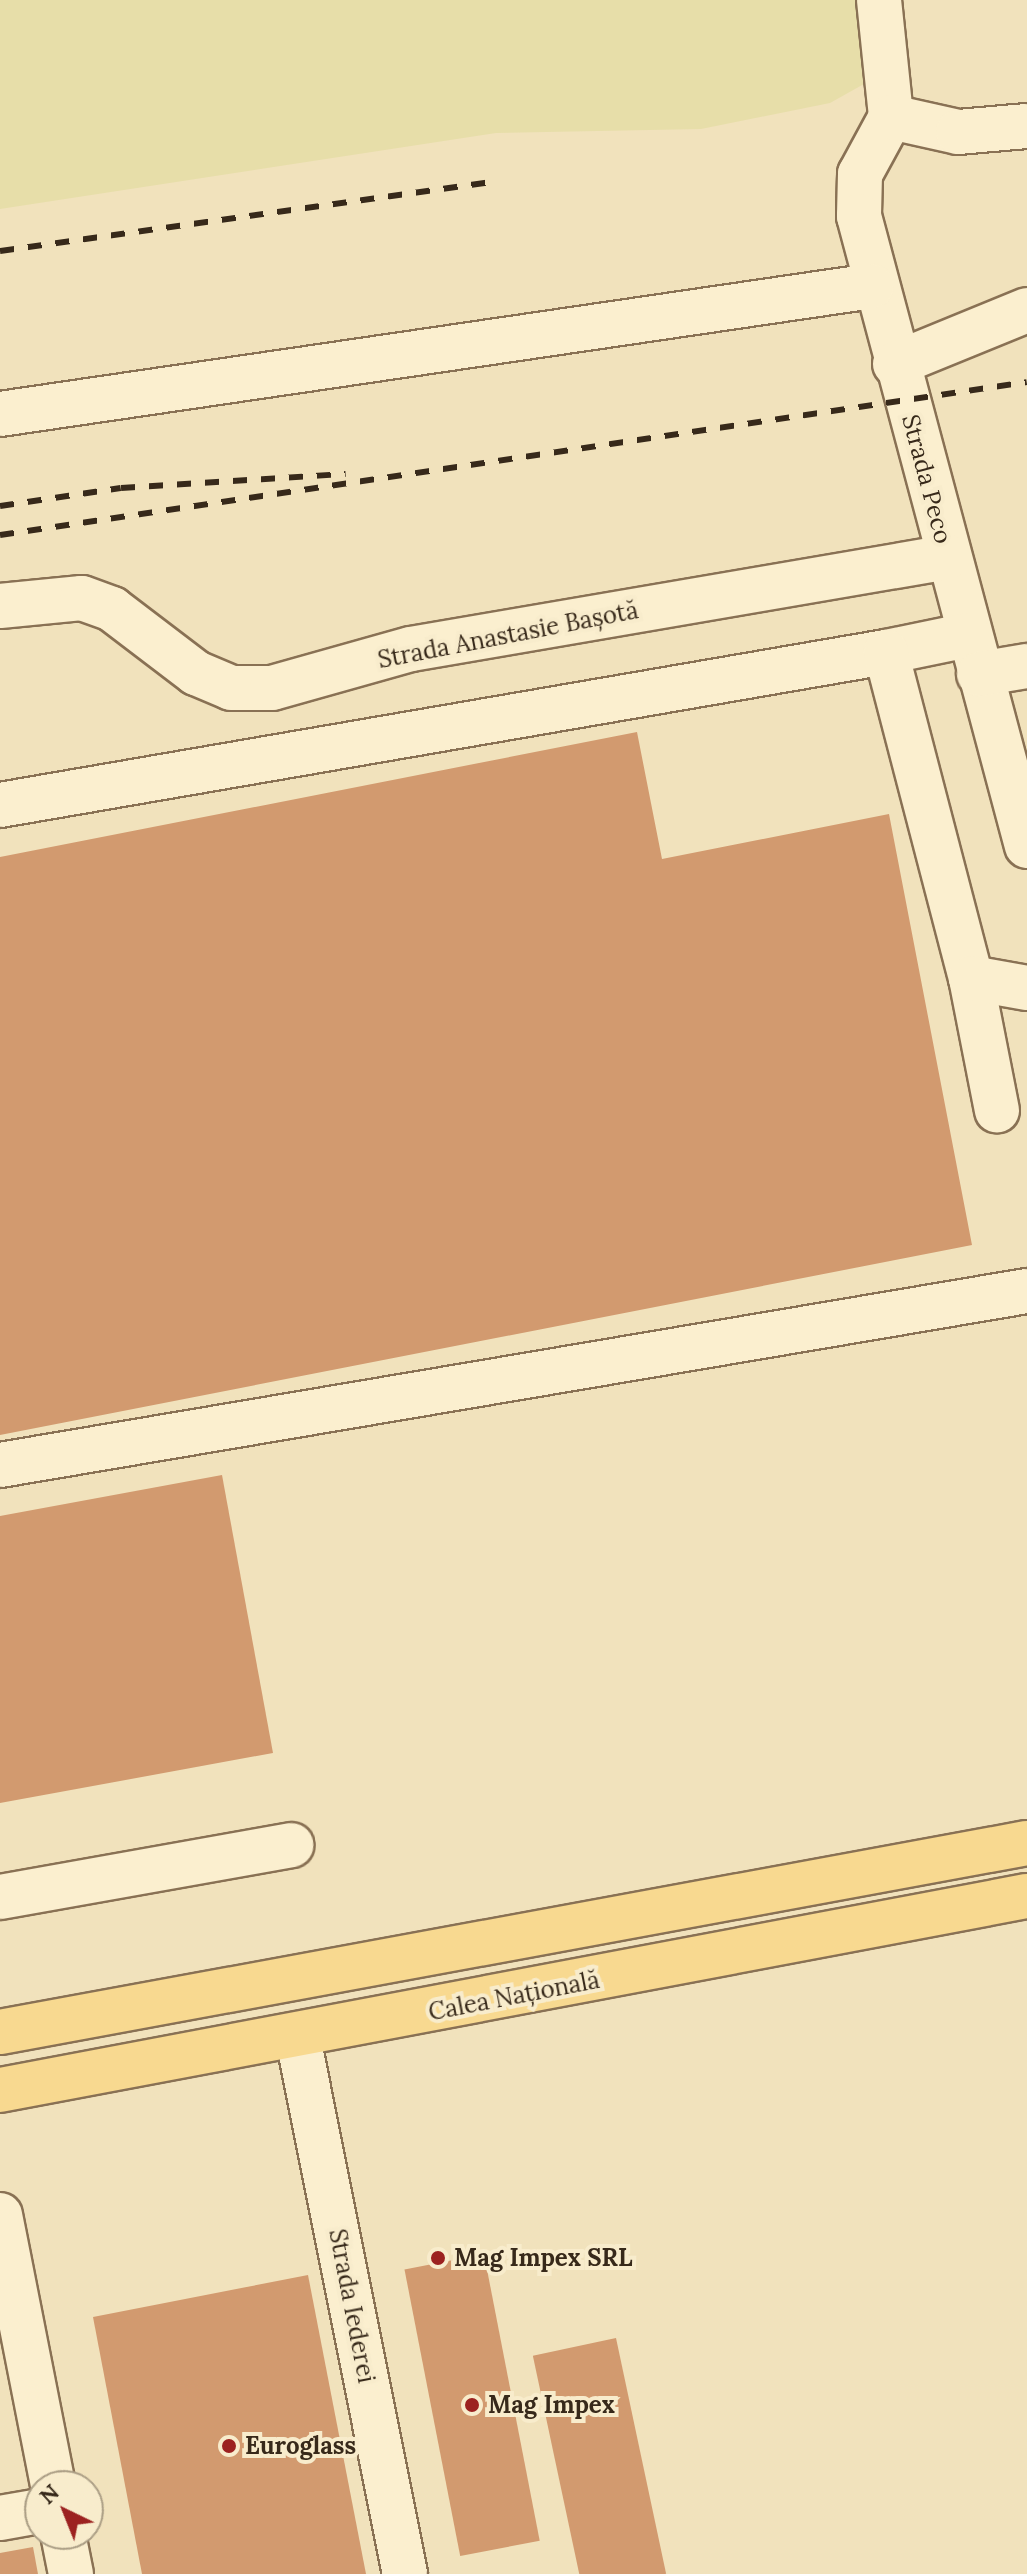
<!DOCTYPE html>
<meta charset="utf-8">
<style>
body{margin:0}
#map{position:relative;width:1027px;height:2574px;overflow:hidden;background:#f1e2bc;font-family:Lora,serif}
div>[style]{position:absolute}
.farmland>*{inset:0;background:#e7dea9}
.building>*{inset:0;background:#d29a6f;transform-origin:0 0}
.roads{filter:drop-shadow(2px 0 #897154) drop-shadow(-2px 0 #897154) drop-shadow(0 2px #897154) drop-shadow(0 -2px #897154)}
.minor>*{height:44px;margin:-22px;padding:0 22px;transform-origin:22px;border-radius:22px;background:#fbefcf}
.major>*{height:44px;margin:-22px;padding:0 22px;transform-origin:22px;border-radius:22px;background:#f8d990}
.rail>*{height:6px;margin-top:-3px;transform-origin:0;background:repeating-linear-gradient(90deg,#37291a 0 14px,transparent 0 28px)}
.dots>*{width:22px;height:22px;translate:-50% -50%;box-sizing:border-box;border:4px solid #f8eccc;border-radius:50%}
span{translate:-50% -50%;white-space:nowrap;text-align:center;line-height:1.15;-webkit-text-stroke:8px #f8eccc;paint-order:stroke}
.street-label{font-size:24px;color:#37291a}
.poi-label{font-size:24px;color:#37291a;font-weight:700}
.left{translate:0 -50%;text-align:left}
.north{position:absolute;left:24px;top:2470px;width:80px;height:80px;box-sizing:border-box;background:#f8eccc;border:2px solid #ab9e85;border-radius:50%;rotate:317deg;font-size:22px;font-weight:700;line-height:32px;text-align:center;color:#37291a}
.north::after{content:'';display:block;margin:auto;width:28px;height:36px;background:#9c2220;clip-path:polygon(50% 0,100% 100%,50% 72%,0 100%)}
</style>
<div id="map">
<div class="farmland">
<div style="clip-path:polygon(0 0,898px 0,905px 61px,830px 103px,701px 129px,496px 133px,0 209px)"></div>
</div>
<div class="building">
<div style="clip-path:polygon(637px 732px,662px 859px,889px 814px,972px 1245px,0 1435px,0 857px)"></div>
<div style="clip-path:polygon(222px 1475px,273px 1753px,0 1803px,0 1516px)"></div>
<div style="left:484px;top:2254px;width:292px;height:81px;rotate:79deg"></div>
<div style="clip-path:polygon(308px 2275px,366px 2574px,142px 2574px,93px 2317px)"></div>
<div style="left:616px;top:2338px;width:241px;height:85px;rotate:78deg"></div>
<div style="clip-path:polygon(33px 2547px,38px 2574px,0 2574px,0 2553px)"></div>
</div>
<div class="roads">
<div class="minor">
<div style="left:879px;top:0;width:118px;rotate:84.1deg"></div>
<div style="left:891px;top:117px;width:65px;rotate:118.5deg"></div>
<div style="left:860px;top:174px;width:42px;rotate:91.4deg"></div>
<div style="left:859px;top:216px;width:652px;rotate:75.07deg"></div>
<div style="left:891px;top:117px;width:69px;rotate:12.6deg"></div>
<div style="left:958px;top:132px;width:69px;rotate:-5deg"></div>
<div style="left:895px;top:364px;width:143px;rotate:-22.2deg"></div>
<div style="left:0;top:414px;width:881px;rotate:-8.35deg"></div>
<div style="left:0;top:606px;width:82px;rotate:-5.6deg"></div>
<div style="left:82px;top:598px;width:32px;rotate:20deg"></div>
<div style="left:112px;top:609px;width:106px;rotate:37.3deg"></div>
<div style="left:196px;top:673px;width:38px;rotate:23deg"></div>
<div style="left:231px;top:688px;width:41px"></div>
<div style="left:272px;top:688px;width:144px;rotate:-15.7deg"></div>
<div style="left:411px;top:649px;width:545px;rotate:-9.72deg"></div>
<div style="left:886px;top:652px;width:84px;rotate:-11.7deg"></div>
<div style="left:979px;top:674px;width:49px;rotate:-9.5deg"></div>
<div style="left:0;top:805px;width:899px;rotate:-9.8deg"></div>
<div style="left:886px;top:652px;width:337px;rotate:75.4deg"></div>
<div style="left:971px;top:978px;width:135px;rotate:78.9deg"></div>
<div style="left:971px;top:978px;width:57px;rotate:10.1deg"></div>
<div style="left:0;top:1465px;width:1042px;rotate:-9.62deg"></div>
<div style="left:0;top:1897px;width:296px;rotate:-10.1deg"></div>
<div style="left:298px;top:2038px;width:547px;rotate:78.71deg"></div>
<div style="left:0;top:2215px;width:276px;rotate:78.9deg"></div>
<div style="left:0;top:2518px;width:41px;rotate:-9.9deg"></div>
<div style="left:63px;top:2534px;width:41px;rotate:78.7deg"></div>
</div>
<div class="major">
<div style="left:0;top:2032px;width:1044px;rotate:-10.43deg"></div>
<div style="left:0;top:2090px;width:1045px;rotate:-10.7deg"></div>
</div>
</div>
<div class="rail">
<div style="left:0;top:251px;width:491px;rotate:-8deg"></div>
<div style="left:0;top:506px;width:122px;rotate:-8.5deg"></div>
<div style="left:121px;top:488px;width:225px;rotate:-3.6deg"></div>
<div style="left:0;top:535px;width:1038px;rotate:-8.47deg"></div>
</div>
<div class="dots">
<div style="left:438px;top:2258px;background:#9c2220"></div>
<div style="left:472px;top:2405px;background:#9c2220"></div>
<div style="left:229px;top:2446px;background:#9c2220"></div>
</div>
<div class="street-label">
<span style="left:927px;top:479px;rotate:75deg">Strada Peco</span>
<span style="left:508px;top:635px;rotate:-11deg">Strada Anastasie Bașotă</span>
<span style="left:514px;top:1996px;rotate:-11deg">Calea Națională</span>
<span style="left:352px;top:2306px;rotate:79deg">Strada Iederei</span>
</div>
<div class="poi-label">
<span class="left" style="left:454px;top:2258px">Mag Impex SRL</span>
<span class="left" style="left:488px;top:2405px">Mag Impex</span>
<span class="left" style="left:245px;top:2446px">Euroglass</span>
</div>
<div class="north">N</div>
</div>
